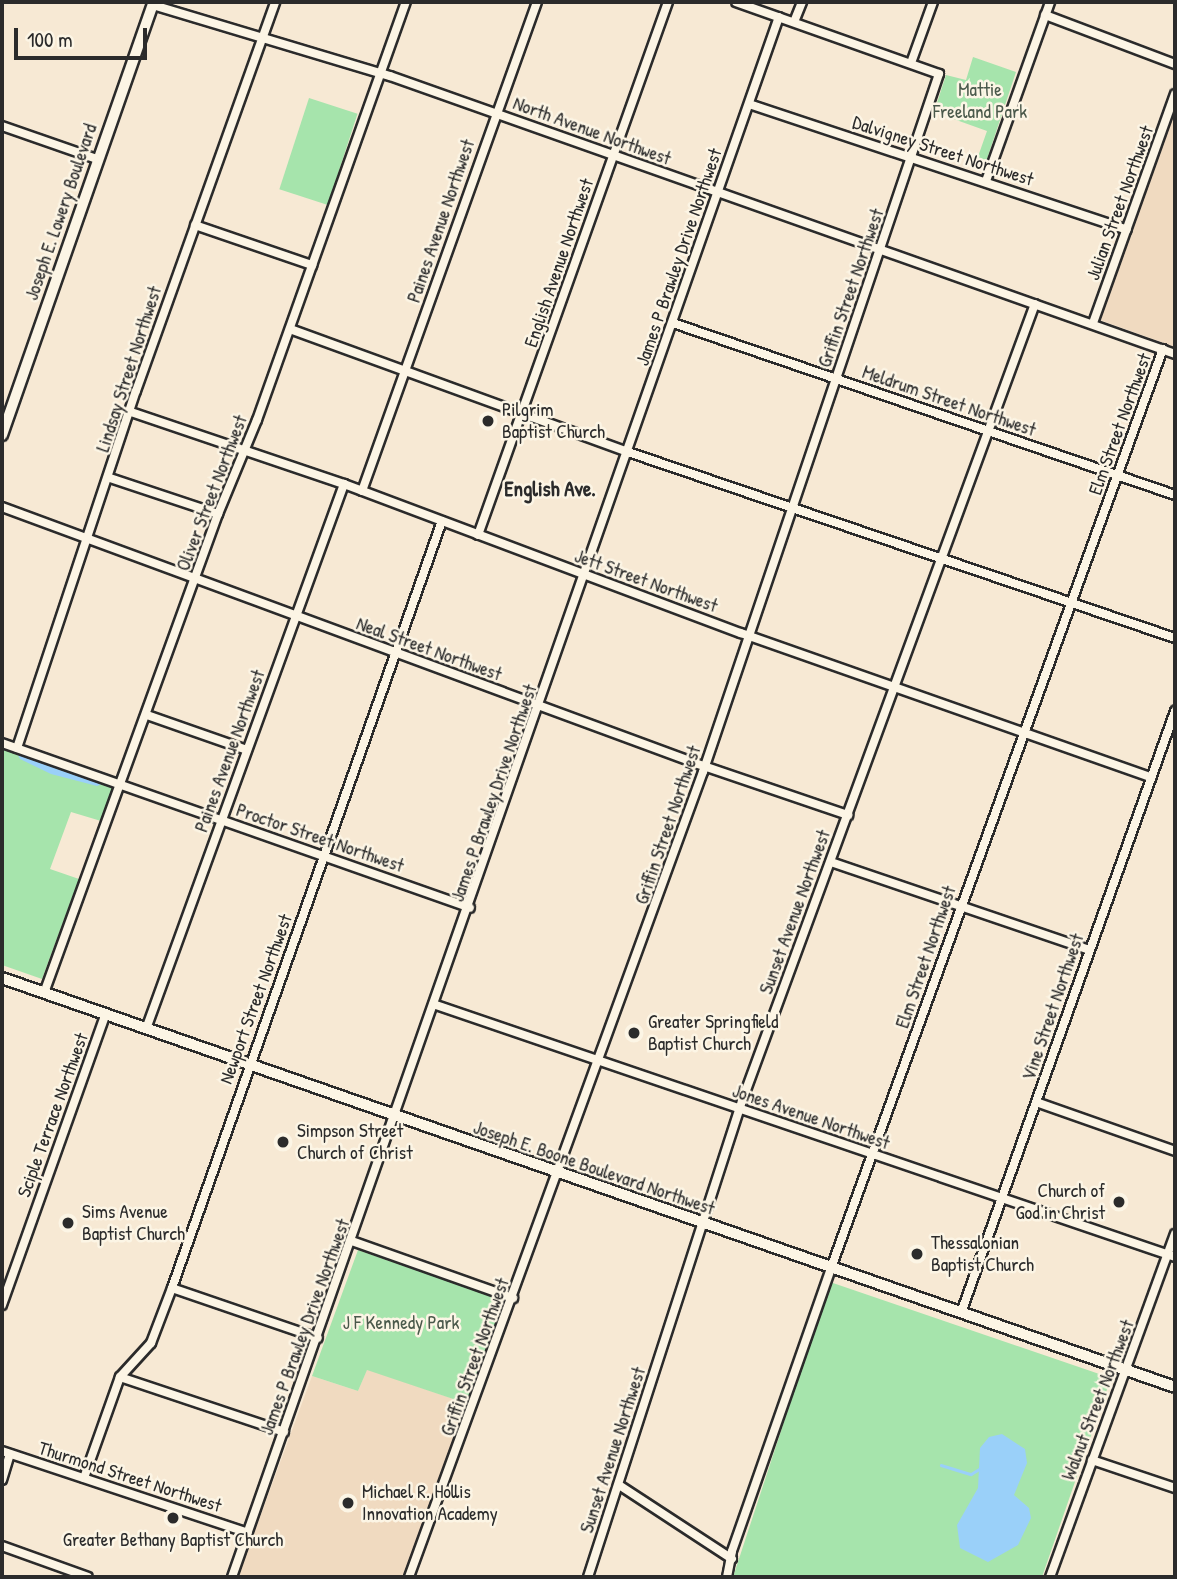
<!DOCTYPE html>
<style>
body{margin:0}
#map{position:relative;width:1177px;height:1579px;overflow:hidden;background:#f7e9d4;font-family:"Patrick Hand",sans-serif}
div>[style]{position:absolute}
.built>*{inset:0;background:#f0dac0}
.green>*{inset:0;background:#a6e4ac;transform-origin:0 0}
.water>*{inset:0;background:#9ad0f9}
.stream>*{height:2.5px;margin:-1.25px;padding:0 1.25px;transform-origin:1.25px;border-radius:1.25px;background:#9ad0f9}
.roads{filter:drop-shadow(2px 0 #2b2b2b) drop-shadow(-2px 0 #2b2b2b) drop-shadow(0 2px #2b2b2b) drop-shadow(0 -2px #2b2b2b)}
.minor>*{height:8px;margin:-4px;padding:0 4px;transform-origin:4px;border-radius:4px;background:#fcf5e5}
.secondary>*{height:10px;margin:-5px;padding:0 5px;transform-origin:5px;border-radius:5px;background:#fcf5e5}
.dots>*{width:19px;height:19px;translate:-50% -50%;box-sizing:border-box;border:4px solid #fcf5e5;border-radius:50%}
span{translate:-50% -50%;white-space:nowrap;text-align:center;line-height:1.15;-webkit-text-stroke:5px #fcf5e5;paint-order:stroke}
.park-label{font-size:19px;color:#4a594b}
.street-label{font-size:19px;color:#2b2b2b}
.poi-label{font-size:19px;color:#2b2b2b}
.left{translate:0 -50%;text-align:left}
.right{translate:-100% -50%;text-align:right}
.neighbourhood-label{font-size:21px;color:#2b2b2b;font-weight:700}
.frame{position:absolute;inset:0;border:4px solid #2b2b2b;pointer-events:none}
.scale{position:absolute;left:14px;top:28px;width:133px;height:32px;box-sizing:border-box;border:4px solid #2b2b2b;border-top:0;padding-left:9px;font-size:21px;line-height:24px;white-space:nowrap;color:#2b2b2b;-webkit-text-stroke:5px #fcf5e5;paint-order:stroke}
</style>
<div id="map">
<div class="built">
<div style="clip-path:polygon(1175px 106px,1175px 347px,1100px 320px)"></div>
<div style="clip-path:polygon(367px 1369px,468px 1404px,404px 1577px,238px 1577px,312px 1376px,358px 1391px)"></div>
</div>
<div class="green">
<div style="clip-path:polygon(973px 57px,1016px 72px,983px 171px,974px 168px,987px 131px,934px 112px,946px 75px,966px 80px)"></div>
<div style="left:309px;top:98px;width:51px;height:96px;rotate:18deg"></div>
<div style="clip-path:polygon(2px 749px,113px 788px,101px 821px,71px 812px,50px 869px,79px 879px,42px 979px,2px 965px)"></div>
<div style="clip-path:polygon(358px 1250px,505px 1301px,468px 1404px,367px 1370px,358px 1391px,312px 1376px)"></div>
<div style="clip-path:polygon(830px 1282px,1111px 1378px,1042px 1577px,733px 1577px)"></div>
</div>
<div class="water">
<div style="clip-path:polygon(17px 753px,104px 783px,97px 786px,51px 774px,20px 759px)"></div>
<div style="clip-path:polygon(1002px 1434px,1025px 1449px,1027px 1463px,1014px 1495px,1029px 1508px,1031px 1518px,1018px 1545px,988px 1562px,960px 1548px,957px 1525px,978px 1488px,980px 1448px,989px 1437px)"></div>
</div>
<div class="stream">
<div style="left:941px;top:1465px;width:31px;rotate:17deg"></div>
<div style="left:971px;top:1474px;width:9px;rotate:-32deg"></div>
</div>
<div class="roads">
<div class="minor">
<div style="left:153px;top:5px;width:247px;rotate:16.7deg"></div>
<div style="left:390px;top:76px;width:833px;rotate:19.5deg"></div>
<div style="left:1045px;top:15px;width:139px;rotate:20.7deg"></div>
<div style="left:794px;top:22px;width:22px;rotate:-68deg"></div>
<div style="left:911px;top:63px;width:65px;rotate:-70.2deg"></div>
<div style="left:749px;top:104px;width:398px;rotate:18.4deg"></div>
<div style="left:2px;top:126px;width:101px;rotate:19.2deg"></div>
<div style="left:986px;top:181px;width:190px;rotate:-70.3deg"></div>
<div style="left:195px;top:225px;width:124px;rotate:18.9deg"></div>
<div style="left:673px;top:323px;width:531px;rotate:18.91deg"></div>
<div style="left:1093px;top:323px;width:243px;rotate:-70.3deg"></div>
<div style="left:290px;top:329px;width:360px;rotate:20deg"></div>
<div style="left:628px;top:452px;width:578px;rotate:18.78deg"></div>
<div style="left:131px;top:412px;width:225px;rotate:18.7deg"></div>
<div style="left:344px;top:484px;width:424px;rotate:20.6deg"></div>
<div style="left:741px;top:633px;width:435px;rotate:19.4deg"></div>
<div style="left:110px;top:478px;width:114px;rotate:18.4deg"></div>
<div style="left:362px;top:491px;width:519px;rotate:-70.31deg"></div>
<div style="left:2px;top:507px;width:739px;rotate:20.27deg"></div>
<div style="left:695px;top:763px;width:162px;rotate:18.8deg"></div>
<div style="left:478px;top:535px;width:566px;rotate:-70.38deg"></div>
<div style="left:147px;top:715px;width:106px;rotate:19.3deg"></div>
<div style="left:2px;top:743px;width:496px;rotate:19.4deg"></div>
<div style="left:17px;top:748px;width:376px;rotate:-71.6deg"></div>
<div style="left:136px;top:391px;width:413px;rotate:-70.3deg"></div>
<div style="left:831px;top:862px;width:273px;rotate:18.8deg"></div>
<div style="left:44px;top:993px;width:510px;rotate:-70.04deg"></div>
<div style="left:218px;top:514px;width:102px;rotate:-67.5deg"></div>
<div style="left:257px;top:420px;width:444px;rotate:-70.4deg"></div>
<div style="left:436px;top:1005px;width:781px;rotate:18.83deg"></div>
<div style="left:146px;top:1029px;width:580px;rotate:-70.03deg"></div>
<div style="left:1036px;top:1102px;width:147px;rotate:19.4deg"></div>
<div style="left:352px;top:1241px;width:171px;rotate:19.5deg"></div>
<div style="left:172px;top:1288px;width:154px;rotate:18.9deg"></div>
<div style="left:2px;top:1305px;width:308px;rotate:-70.4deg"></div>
<div style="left:961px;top:1313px;width:639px;rotate:-70.43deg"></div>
<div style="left:120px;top:1377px;width:173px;rotate:18.5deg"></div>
<div style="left:2px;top:1451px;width:259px;rotate:18.4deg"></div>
<div style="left:1092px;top:1460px;width:88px;rotate:18.6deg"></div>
<div style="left:84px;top:1478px;width:107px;rotate:-70.4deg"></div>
<div style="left:120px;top:1377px;width:46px;rotate:-47.6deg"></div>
<div style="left:151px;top:1343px;width:59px;rotate:-69.1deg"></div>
<div style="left:172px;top:1288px;width:813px;rotate:-70.61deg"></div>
<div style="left:2px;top:1480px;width:27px;rotate:-73deg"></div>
<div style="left:619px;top:1485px;width:135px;rotate:33.2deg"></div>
<div style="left:2px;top:1546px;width:91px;rotate:19.8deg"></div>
<div style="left:232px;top:1577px;width:1653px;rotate:-70.68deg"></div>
<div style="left:409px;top:1577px;width:857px;rotate:-69.94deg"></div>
<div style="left:703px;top:772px;width:737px;rotate:-71.32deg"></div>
<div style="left:939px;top:74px;width:215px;rotate:-160.5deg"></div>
<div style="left:588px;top:1577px;width:500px;rotate:-72.07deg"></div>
<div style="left:742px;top:1101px;width:849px;rotate:-69.82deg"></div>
<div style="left:727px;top:1577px;width:26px;rotate:-79deg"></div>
<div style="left:732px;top:1551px;width:300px;rotate:-70.7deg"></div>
<div style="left:831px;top:1268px;width:977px;rotate:-70.14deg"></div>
<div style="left:1050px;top:1577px;width:365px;rotate:-70deg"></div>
</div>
<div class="secondary">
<div style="left:2px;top:435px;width:459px;rotate:-70.7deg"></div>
<div style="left:2px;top:978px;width:1242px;rotate:19.22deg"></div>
</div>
</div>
<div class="dots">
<div style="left:488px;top:421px;background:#2b2b2b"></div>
<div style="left:634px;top:1033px;background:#2b2b2b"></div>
<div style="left:283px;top:1142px;background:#2b2b2b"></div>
<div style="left:1119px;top:1202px;background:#2b2b2b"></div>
<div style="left:68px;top:1223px;background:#2b2b2b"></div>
<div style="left:917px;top:1254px;background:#2b2b2b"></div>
<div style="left:348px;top:1503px;background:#2b2b2b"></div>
<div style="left:173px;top:1518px;background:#2b2b2b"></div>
</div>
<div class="park-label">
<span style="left:980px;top:101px">Mattie<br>Freeland Park</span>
<span style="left:401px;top:1323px">J F Kennedy Park</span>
</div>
<div class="street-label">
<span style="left:592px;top:131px;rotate:20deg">North Avenue Northwest</span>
<span style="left:943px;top:151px;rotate:18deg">Dalvigney Street Northwest</span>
<span style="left:1120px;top:203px;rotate:-70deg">Julian Street Northwest</span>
<span style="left:61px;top:212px;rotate:-71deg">Joseph E. Lowery Boulevard</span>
<span style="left:441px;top:221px;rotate:-71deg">Paines Avenue Northwest</span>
<span style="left:679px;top:257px;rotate:-71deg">James P Brawley Drive Northwest</span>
<span style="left:559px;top:263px;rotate:-71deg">English Avenue Northwest</span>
<span style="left:851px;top:288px;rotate:-71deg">Griffin Street Northwest</span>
<span style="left:129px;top:369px;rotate:-72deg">Lindsay Street Northwest</span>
<span style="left:949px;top:401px;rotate:19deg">Meldrum Street Northwest</span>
<span style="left:1120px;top:424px;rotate:-70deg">Elm Street Northwest</span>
<span style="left:212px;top:493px;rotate:-69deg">Oliver Street Northwest</span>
<span style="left:646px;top:581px;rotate:20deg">Jett Street Northwest</span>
<span style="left:429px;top:649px;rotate:20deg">Neal Street Northwest</span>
<span style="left:230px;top:751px;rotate:-70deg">Paines Avenue Northwest</span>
<span style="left:494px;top:793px;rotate:-71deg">James P Brawley Drive Northwest</span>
<span style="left:668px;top:825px;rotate:-71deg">Griffin Street Northwest</span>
<span style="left:320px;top:838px;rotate:19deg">Proctor Street Northwest</span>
<span style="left:795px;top:912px;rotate:-70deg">Sunset Avenue Northwest</span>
<span style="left:926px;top:957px;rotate:-71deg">Elm Street Northwest</span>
<span style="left:256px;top:999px;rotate:-70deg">Newport Street Northwest</span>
<span style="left:1053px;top:1007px;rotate:-71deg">Vine Street Northwest</span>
<span style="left:53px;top:1115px;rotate:-70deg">Sciple Terrace Northwest</span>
<span style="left:811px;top:1117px;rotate:19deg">Jones Avenue Northwest</span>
<span style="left:594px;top:1168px;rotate:19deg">Joseph E. Boone Boulevard Northwest</span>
<span style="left:305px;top:1327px;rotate:-70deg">James P Brawley Drive Northwest</span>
<span style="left:475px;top:1357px;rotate:-70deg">Griffin Street Northwest</span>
<span style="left:1098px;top:1400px;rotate:-69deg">Walnut Street Northwest</span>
<span style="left:613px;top:1450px;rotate:-72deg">Sunset Avenue Northwest</span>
<span style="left:130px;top:1477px;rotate:18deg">Thurmond Street Northwest</span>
</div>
<div class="poi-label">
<span class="left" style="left:502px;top:421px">Pilgrim<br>Baptist Church</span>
<span class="left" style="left:648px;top:1033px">Greater Springfield<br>Baptist Church</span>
<span class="left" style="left:297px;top:1142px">Simpson Street<br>Church of Christ</span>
<span class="right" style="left:1105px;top:1202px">Church of<br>God in Christ</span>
<span class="left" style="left:82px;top:1223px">Sims Avenue<br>Baptist Church</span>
<span class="left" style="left:931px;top:1254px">Thessalonian<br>Baptist Church</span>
<span class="left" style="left:362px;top:1503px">Michael R. Hollis<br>Innovation Academy</span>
<span style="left:173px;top:1540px">Greater Bethany Baptist Church</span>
</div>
<div class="neighbourhood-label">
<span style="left:550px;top:489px">English Ave.</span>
</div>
<div class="frame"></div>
<div class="scale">100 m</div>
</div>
